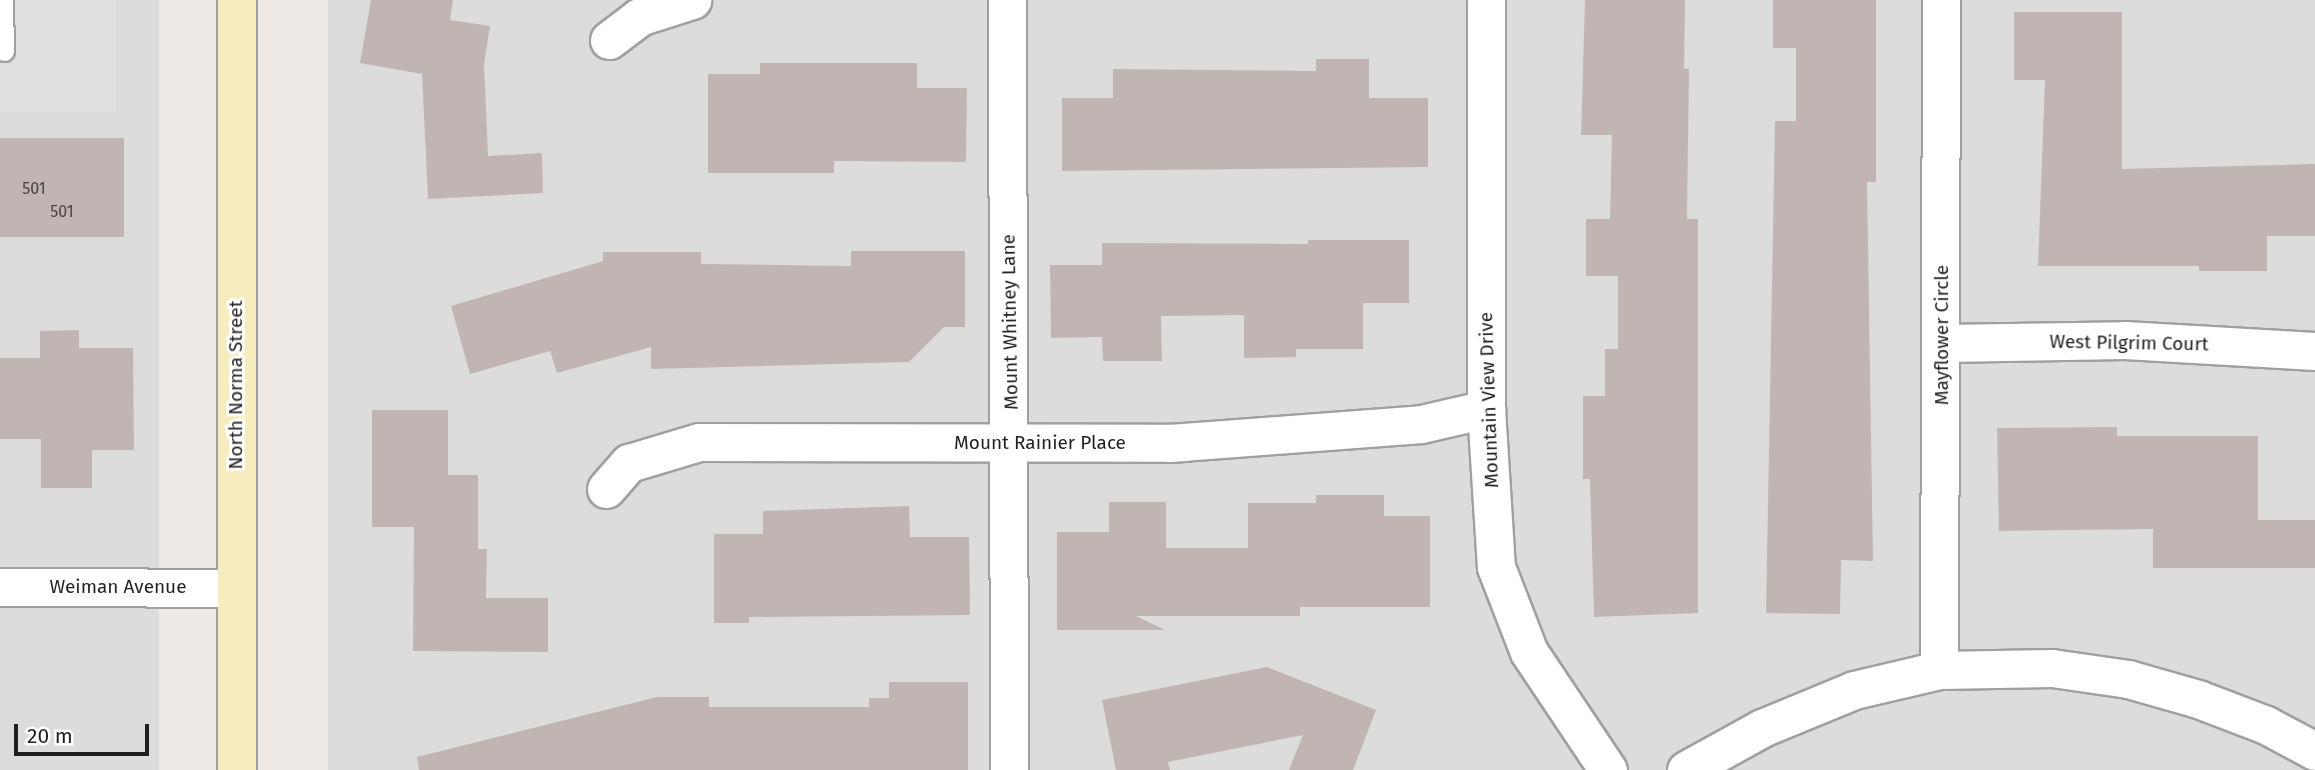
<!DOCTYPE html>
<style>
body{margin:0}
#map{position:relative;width:2315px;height:770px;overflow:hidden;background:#f0eae6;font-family:"Fira Sans",sans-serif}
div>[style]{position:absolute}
.residential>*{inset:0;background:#dddcdd;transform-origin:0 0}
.parking>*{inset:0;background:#dfdfdf;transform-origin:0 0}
.building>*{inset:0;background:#c0b5b3;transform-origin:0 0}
.roads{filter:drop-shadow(2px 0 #a0a0a0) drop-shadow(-2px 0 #a0a0a0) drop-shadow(0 2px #a0a0a0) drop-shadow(0 -2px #a0a0a0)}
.lane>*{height:19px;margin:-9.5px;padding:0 9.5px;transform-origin:9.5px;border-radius:9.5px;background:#fff}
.street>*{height:37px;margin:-18.5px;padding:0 18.5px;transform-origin:18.5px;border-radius:18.5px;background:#fff}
.secondary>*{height:38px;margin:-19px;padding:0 19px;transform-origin:19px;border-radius:19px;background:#f6ecbe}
span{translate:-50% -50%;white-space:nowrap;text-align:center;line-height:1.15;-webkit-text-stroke:6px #fff;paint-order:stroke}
.number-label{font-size:16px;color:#474444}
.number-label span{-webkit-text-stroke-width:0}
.street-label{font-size:19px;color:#1f1f1f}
.scale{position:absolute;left:14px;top:724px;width:135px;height:32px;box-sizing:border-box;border:4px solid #1f1f1f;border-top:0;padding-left:9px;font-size:21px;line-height:24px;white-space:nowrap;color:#1f1f1f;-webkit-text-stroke:5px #fff;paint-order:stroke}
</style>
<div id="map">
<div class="residential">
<div style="left:0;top:0;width:159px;height:770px"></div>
<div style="left:328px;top:0;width:1987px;height:770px"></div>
</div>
<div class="parking">
<div style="left:0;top:0;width:116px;height:112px"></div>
</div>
<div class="building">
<div style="clip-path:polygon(371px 0,453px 0,450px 20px,490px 26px,484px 64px,488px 156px,542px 153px,543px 193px,428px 199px,422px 74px,360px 63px)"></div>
<div style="clip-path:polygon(1585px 0,1685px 0,1684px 69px,1689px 69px,1687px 219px,1698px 219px,1698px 613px,1594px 617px,1590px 479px,1583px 479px,1583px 396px,1605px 396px,1605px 349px,1618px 349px,1618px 276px,1586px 276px,1586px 219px,1610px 219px,1612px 135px,1581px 135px)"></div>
<div style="clip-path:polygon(1773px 0,1876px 0,1876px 182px,1867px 182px,1873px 561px,1841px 560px,1840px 614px,1766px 613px,1775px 121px,1796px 121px,1796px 48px,1773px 48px)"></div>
<div style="clip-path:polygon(2014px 12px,2122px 12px,2122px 169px,2315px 164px,2315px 236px,2267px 236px,2267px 271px,2199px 271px,2199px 266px,2038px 266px,2045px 80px,2014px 80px)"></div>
<div style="clip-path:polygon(1316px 59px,1369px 59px,1369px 98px,1428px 98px,1428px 167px,1062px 171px,1062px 98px,1113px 98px,1113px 69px,1316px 71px)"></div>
<div style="clip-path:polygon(760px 63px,917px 63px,917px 88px,967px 88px,966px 162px,834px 161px,834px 173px,708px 173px,708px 74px,760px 74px)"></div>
<div style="left:0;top:138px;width:124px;height:99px"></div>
<div style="clip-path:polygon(1308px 240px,1409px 240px,1409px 303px,1363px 303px,1363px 349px,1296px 349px,1296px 357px,1244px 358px,1244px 315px,1161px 316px,1162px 361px,1103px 361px,1102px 337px,1051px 338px,1050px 265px,1102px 265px,1102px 243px,1308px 244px)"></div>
<div style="clip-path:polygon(851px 251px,965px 251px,965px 327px,944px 327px,909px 362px,651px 369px,651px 347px,557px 373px,550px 351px,470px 374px,451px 306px,603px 261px,603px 252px,701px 252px,701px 264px,851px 266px)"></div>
<div style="clip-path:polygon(79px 330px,79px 348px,133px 348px,134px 450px,92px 450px,92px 488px,41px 488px,41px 439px,0 439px,0 358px,40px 358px,40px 331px)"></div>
<div style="clip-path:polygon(372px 410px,448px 410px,448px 475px,478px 475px,478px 549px,487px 549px,486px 598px,548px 598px,548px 652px,413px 651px,414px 527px,372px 527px)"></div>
<div style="clip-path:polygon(2117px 427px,2117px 436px,2258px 436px,2258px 520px,2315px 520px,2315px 568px,2153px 568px,2153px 529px,1999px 531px,1997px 428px)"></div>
<div style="clip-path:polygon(1316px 495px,1384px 495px,1384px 516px,1430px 516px,1430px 607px,1300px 607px,1300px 616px,1136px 616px,1165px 630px,1057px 630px,1057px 532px,1109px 532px,1109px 502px,1166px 502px,1166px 548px,1248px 548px,1248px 503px,1316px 503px)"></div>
<div style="clip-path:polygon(909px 506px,910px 537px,969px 537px,970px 615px,749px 617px,749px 623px,714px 623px,714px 534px,763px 534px,763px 511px)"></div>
<div style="clip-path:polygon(1267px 667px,1376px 710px,1353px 770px,1289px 770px,1303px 735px,1168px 762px,1170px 770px,1116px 770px,1102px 700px)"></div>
<div style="clip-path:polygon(889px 682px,968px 682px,968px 770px,419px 770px,417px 757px,657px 697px,709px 697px,709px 707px,869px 707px,869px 698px,889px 698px)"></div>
</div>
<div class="roads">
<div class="lane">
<div style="left:3px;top:0;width:51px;rotate:88.9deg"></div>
</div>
<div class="street">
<div style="left:1007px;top:0;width:770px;rotate:89.85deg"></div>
<div style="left:1486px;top:0;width:409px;rotate:90deg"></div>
<div style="left:1486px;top:409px;width:158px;rotate:86.4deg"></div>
<div style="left:1496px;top:567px;width:91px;rotate:68.8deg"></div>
<div style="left:1529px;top:652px;width:142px;rotate:56.2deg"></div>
<div style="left:609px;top:40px;width:38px;rotate:-37deg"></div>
<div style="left:639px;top:17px;width:56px;rotate:-17.8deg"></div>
<div style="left:1942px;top:343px;width:183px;rotate:-0.9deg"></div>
<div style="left:2125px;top:340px;width:190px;rotate:3.3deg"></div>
<div style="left:606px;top:489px;width:35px;rotate:-49deg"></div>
<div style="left:629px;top:463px;width:73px;rotate:-16.7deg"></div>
<div style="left:699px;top:442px;width:471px;rotate:0.1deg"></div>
<div style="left:1170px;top:443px;width:252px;rotate:-4.3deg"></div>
<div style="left:1421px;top:424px;width:67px;rotate:-13deg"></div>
<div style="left:0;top:587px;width:236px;rotate:0.2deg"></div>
<div style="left:1939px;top:670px;width:670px;rotate:-89.83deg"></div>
<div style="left:1686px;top:770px;width:87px;rotate:-28.9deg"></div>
<div style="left:1762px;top:728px;width:100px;rotate:-22.4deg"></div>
<div style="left:1854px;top:690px;width:87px;rotate:-13.2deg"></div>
<div style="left:1939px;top:670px;width:113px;rotate:-1deg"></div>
<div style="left:2052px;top:668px;width:77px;rotate:8.2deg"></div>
<div style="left:2128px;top:679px;width:73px;rotate:15.9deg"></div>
<div style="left:2198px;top:699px;width:73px;rotate:20.9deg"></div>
<div style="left:2266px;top:725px;width:55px;rotate:28deg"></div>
</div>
<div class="secondary">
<div style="left:237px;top:770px;width:770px;rotate:-90deg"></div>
</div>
</div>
<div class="number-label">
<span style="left:34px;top:189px">501</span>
<span style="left:62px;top:212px">501</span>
</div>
<div class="street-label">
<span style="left:1010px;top:322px;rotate:-91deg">Mount Whitney Lane</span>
<span style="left:1942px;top:335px;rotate:-90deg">Mayflower Circle</span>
<span style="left:2129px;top:343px;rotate:1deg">West Pilgrim Court</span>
<span style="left:236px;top:385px;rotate:-90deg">North Norma Street</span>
<span style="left:1489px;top:400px;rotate:-92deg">Mountain View Drive</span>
<span style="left:1040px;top:443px">Mount Rainier Place</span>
<span style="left:118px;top:587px">Weiman Avenue</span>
</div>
<div class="scale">20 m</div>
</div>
